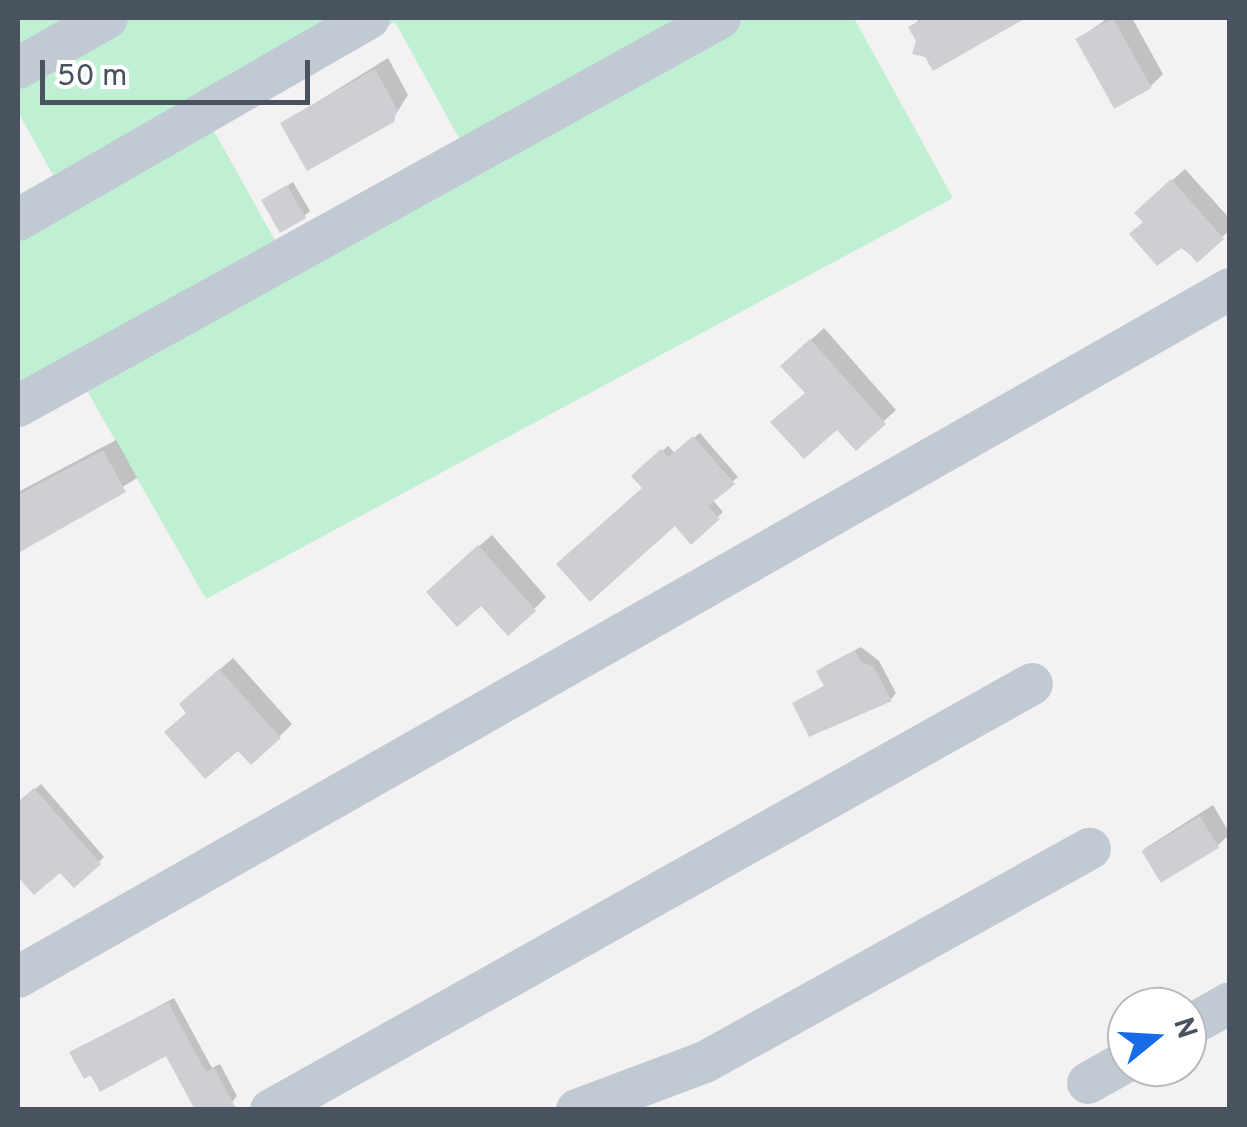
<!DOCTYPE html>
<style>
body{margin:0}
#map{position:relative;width:1247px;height:1127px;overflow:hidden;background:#f3f1f1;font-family:Overpass,sans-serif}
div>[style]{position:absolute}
.green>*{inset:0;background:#bff0d4}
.shadow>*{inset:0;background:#0003}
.building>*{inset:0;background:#cdcfd5;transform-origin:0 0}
.minor>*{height:42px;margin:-21px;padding:0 21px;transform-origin:21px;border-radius:21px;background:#c1cad2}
span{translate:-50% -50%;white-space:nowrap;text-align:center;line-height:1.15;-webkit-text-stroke:10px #fff;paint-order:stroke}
.frame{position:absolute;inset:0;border:20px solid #48535f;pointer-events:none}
.north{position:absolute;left:1107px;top:987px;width:100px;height:100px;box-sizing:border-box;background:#fff;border:2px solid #b6babf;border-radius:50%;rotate:72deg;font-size:28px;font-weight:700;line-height:40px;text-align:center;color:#48535f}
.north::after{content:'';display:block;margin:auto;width:35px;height:45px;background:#176be7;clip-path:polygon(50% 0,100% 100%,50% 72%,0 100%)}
.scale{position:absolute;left:40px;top:60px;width:270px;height:45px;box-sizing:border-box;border:5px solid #48535f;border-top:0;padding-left:12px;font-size:30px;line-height:35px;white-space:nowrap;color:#48535f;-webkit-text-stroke:8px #fff;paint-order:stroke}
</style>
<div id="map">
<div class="green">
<div style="clip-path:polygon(evenodd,18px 18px,854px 18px,953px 198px,206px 599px,86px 389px,18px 427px,18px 195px,53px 175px,18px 112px,18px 18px,395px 22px,465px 149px,281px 251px,210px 124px,395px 22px)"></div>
</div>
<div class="shadow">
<div style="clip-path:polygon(921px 18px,1016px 18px,927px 55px,911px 27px)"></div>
<div style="clip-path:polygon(1108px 18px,1132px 18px,1163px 74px,1151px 86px,1078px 39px)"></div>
<div style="clip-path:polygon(388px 58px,408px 95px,392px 120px,283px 123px)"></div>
<div style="clip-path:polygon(1185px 169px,1230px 219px,1230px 230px,1197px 259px,1145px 222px,1149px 201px)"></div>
<div style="clip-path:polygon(293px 182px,310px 211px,304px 216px,264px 201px)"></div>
<div style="clip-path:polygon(824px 328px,896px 410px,856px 447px,807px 392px,796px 353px)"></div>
<div style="clip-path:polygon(700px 433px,738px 477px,712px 499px,723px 512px,692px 541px,645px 488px,640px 471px,668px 446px,675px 453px)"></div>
<div style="clip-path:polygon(116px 440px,137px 478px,18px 550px,18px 492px)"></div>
<div style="clip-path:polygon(492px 535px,546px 597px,534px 609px,441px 579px)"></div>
<div style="clip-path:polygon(861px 647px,879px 661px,896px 693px,891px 699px,795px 704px,826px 685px,819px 672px,825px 666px)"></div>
<div style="clip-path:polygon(233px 658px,292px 724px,279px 737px,238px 747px,188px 712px,194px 692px)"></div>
<div style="clip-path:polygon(41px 784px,104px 857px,75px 884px,61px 869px,34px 892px,18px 873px,18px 804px)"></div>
<div style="clip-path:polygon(1213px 805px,1230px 834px,1217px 846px,1144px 849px)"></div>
<div style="clip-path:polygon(174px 998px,212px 1068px,220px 1064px,237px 1096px,232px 1102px,167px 1053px,101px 1089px,72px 1052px)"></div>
</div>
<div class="building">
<div style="clip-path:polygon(925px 18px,1026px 18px,933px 71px,925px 57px,912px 54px,916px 41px,908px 27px)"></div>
<div style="left:1113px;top:18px;width:80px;height:43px;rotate:61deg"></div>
<div style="clip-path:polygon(375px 69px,397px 109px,394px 122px,307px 171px,280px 123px)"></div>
<div style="clip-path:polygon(1171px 179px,1224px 239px,1197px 263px,1183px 247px,1157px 266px,1129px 234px,1143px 222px,1134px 213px)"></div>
<div style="left:287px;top:185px;width:38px;height:30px;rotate:60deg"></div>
<div style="clip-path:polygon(810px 339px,886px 424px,856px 451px,837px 430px,804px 459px,770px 422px,805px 393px,780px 366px)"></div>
<div style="clip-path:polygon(693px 436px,735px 484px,708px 506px,720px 519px,691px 545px,675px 526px,590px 602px,556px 564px,642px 488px,631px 476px,661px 449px,668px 457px)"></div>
<div style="clip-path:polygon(103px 450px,126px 492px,18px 553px,18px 495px)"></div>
<div style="clip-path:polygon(478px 545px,536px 611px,508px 636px,481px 606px,457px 627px,426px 592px)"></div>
<div style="clip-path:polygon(855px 651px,861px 662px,873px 666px,892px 701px,809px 737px,792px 703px,824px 686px,816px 671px)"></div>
<div style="clip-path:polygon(219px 669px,281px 738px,251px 765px,238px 751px,205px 779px,164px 732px,186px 713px,179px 704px)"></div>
<div style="clip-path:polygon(34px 788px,101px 864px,74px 888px,60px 873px,34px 895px,18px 877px,18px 802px)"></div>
<div style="left:1200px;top:816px;width:37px;height:68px;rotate:59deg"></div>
<div style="clip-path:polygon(168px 1002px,206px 1072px,214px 1068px,237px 1110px,195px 1110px,166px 1056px,100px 1092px,91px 1075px,84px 1079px,69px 1052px)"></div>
</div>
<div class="minor">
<div style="left:18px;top:68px;width:102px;rotate:-29.3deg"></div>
<div style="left:18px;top:220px;width:405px;rotate:-29.9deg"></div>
<div style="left:18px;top:406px;width:802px;rotate:-28.93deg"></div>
<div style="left:18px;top:977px;width:1394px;rotate:-29.58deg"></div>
<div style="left:1187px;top:1027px;width:49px;rotate:-29.2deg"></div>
<div style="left:1088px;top:1083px;width:45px;rotate:-29.4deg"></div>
<div style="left:271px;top:1110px;width:872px;rotate:-29.24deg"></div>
<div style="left:577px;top:1110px;width:137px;rotate:-20.6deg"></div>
<div style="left:705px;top:1062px;width:440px;rotate:-29deg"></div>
</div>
<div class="frame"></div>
<div class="north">N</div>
<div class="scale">50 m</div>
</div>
